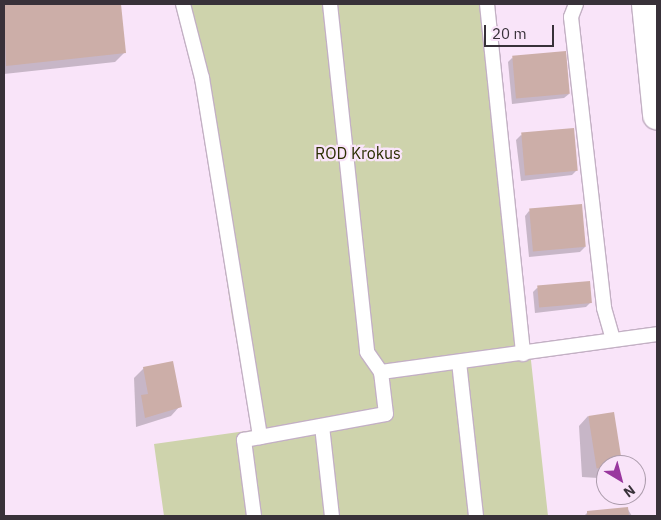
<!DOCTYPE html>
<style>
body{margin:0}
#map{position:relative;width:661px;height:520px;overflow:hidden;background:#f9e4f9;font-family:"IBM Plex Sans",sans-serif}
div>[style]{position:absolute}
.green>*{inset:0;background:#ced3ac}
.shadow>*{inset:0;background:#0003}
.building>*{inset:0;background:#ccaea8;transform-origin:0 0}
.roads{filter:drop-shadow(1px 0 #c3b0c4) drop-shadow(-1px 0 #c3b0c4) drop-shadow(0 1px #c3b0c4) drop-shadow(0 -1px #c3b0c4)}
.service>*{height:14px;margin:-7px;padding:0 7px;transform-origin:7px;border-radius:7px;background:#fff}
.minor>*{height:28px;margin:-14px;padding:0 14px;transform-origin:14px;border-radius:14px;background:#fff}
span{translate:-50% -50%;white-space:nowrap;text-align:center;line-height:1.15;-webkit-text-stroke:4.5px #f9e4f9;paint-order:stroke}
.park-label{font-size:16px;color:#2b2e00}
.frame{position:absolute;inset:0;border:5px solid #383139;pointer-events:none}
.north{position:absolute;left:596px;top:455px;width:50px;height:50px;box-sizing:border-box;background:#f9e4f9;border:1px solid #ac9cac;border-radius:50%;rotate:143deg;font-size:14px;font-weight:700;line-height:20px;text-align:center;color:#383139}
.north::after{content:'';display:block;margin:auto;width:18px;height:22px;background:#99379e;clip-path:polygon(50% 0,100% 100%,50% 72%,0 100%)}
.scale{position:absolute;left:484px;top:25px;width:70px;height:22px;box-sizing:border-box;border:2px solid #383139;border-top:0;padding-left:6px;font-size:15px;line-height:18px;white-space:nowrap;color:#383139;-webkit-text-stroke:4px #f9e4f9;paint-order:stroke}
</style>
<div id="map">
<div class="green">
<div style="clip-path:polygon(179px 4px,492px 4px,548px 516px,164px 516px,154px 444px,253px 430px,232px 317px,197px 79px)"></div>
</div>
<div class="shadow">
<div style="clip-path:polygon(4px 4px,21px 7px,120px 4px,125px 52px,115px 62px,4px 74px)"></div>
<div style="clip-path:polygon(512px 58px,569px 94px,564px 98px,512px 104px,508px 62px)"></div>
<div style="clip-path:polygon(521px 135px,577px 170px,572px 175px,521px 181px,516px 140px)"></div>
<div style="clip-path:polygon(529px 211px,585px 247px,580px 252px,529px 257px,525px 216px)"></div>
<div style="clip-path:polygon(537px 288px,591px 302px,586px 307px,535px 313px,533px 292px)"></div>
<div style="clip-path:polygon(144px 368px,180px 406px,171px 416px,136px 427px,134px 378px)"></div>
<div style="clip-path:polygon(588px 416px,621px 463px,606px 465px,606px 475px,598px 478px,582px 477px,579px 426px)"></div>
<div style="clip-path:polygon(627px 508px,632px 516px,584px 516px,587px 513px)"></div>
</div>
<div class="building">
<div style="clip-path:polygon(4px 4px,121px 4px,126px 53px,6px 66px)"></div>
<div style="left:566px;top:51px;width:43px;height:54px;rotate:85deg"></div>
<div style="left:574px;top:128px;width:43px;height:53px;rotate:85deg"></div>
<div style="left:582px;top:204px;width:43px;height:53px;rotate:85deg"></div>
<div style="left:590px;top:281px;width:22px;height:53px;rotate:85deg"></div>
<div style="clip-path:polygon(173px 361px,182px 407px,145px 418px,141px 395px,148px 394px,143px 367px)"></div>
<div style="left:614px;top:412px;width:53px;height:26px;rotate:81deg"></div>
<div style="clip-path:polygon(628px 507px,629px 516px,587px 516px,587px 511px)"></div>
</div>
<div class="roads">
<div class="service">
<div style="left:183px;top:4px;width:76px;rotate:75.6deg"></div>
<div style="left:202px;top:78px;width:364px;rotate:80.8deg"></div>
<div style="left:330px;top:4px;width:350px;rotate:83.9deg"></div>
<div style="left:367px;top:352px;width:24px;rotate:55deg"></div>
<div style="left:487px;top:4px;width:352px;rotate:84.1deg"></div>
<div style="left:576px;top:4px;width:14px;rotate:111deg"></div>
<div style="left:571px;top:17px;width:293px;rotate:83.5deg"></div>
<div style="left:604px;top:308px;width:33px;rotate:74deg"></div>
<div style="left:459px;top:362px;width:155px;rotate:83.7deg"></div>
<div style="left:322px;top:426px;width:91px;rotate:83.7deg"></div>
<div style="left:254px;top:516px;width:77px;rotate:-97.5deg"></div>
<div style="left:244px;top:440px;width:144px;rotate:-10.4deg"></div>
<div style="left:386px;top:414px;width:42px;rotate:-96.8deg"></div>
<div style="left:381px;top:372px;width:279px;rotate:-7.8deg"></div>
</div>
<div class="minor">
<div style="left:646px;top:4px;width:112px;rotate:84.3deg"></div>
</div>
</div>
<div class="park-label">
<span style="left:358px;top:153px">ROD Krokus</span>
</div>
<div class="frame"></div>
<div class="north">N</div>
<div class="scale">20 m</div>
</div>
